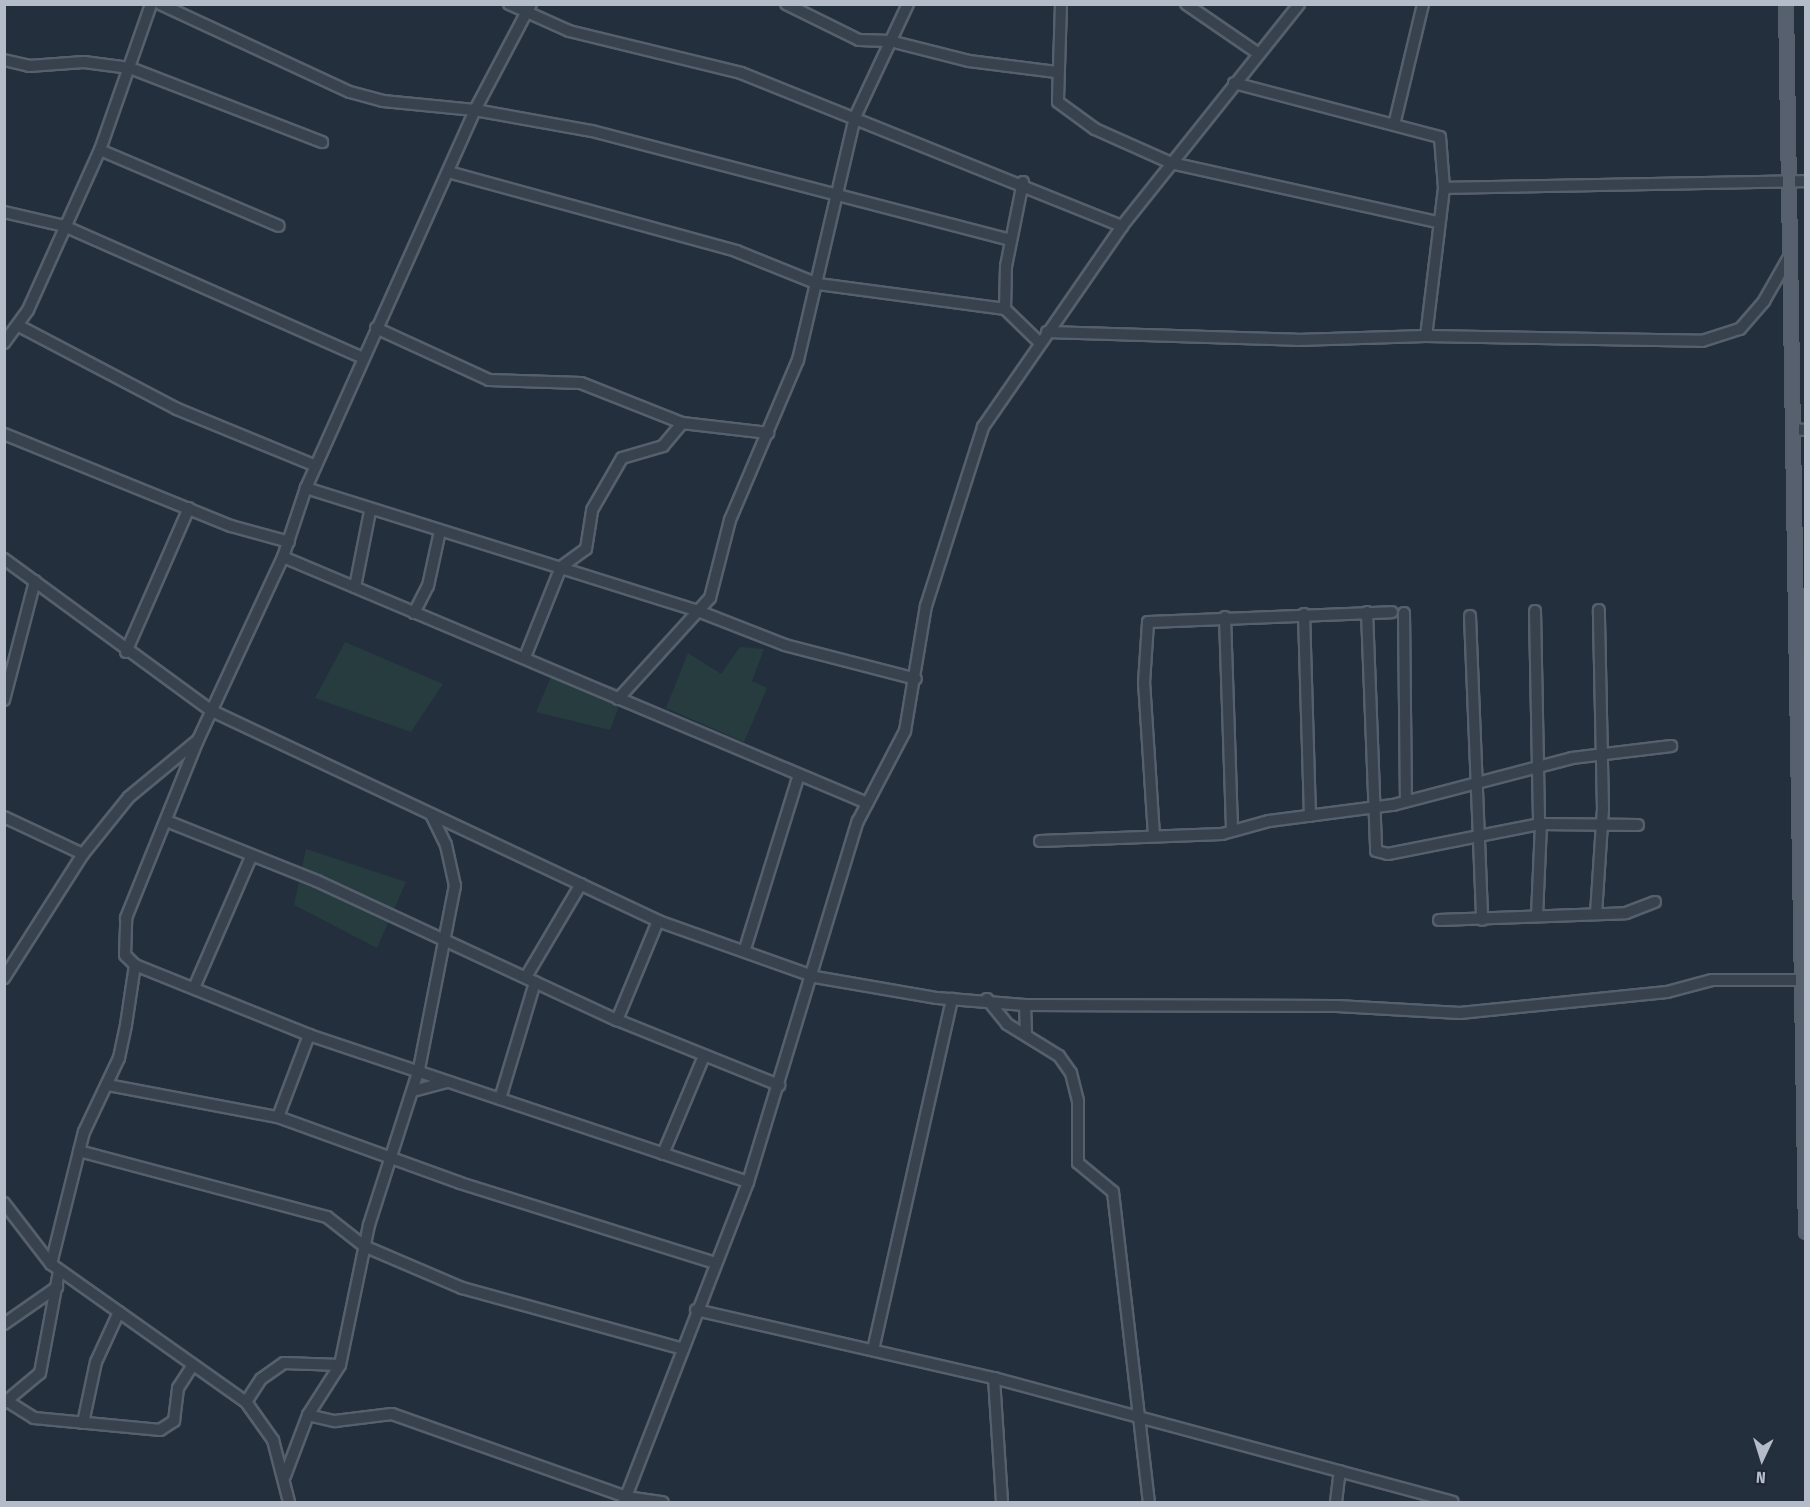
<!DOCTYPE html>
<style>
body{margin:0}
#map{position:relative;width:1810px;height:1507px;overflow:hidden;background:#242f3e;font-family:"Fira Sans Condensed",sans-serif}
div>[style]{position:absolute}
.green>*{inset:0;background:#263c3f}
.roads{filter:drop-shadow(2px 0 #565f6c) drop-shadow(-2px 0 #565f6c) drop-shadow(0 2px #565f6c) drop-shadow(0 -2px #565f6c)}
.minor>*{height:10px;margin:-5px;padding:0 5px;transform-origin:5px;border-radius:5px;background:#38414e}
.major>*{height:12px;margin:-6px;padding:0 6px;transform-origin:6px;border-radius:6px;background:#56606e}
span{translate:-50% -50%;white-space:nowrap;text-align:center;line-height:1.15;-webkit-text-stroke:5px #1d2633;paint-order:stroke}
.frame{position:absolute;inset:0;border:6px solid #b4bcc9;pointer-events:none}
.north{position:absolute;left:1732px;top:1429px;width:60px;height:60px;-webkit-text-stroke:4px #1d2633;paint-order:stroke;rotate:184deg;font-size:16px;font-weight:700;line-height:24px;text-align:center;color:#b4bcc9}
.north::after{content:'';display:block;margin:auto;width:21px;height:27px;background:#b4bcc9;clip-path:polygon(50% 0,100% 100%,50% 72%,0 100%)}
</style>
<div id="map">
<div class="green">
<div style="clip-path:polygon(345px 642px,443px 684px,411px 732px,315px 698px)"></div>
<div style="clip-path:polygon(740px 647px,764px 649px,752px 681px,767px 688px,744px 742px,666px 708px,688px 653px,721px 674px)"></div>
<div style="clip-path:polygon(554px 670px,625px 690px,610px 730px,536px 712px)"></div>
<div style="clip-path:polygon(306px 849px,406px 882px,377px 948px,294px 905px)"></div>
</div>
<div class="roads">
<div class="minor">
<div style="left:160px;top:4px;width:209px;rotate:24.9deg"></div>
<div style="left:350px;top:92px;width:34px;rotate:15deg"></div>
<div style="left:383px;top:101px;width:92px;rotate:5.6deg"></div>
<div style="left:475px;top:110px;width:119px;rotate:10.2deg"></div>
<div style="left:592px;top:131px;width:432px;rotate:14.6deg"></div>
<div style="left:509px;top:4px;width:66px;rotate:24.2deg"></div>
<div style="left:569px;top:31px;width:177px;rotate:13.7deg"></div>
<div style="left:741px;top:73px;width:411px;rotate:21.9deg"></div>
<div style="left:786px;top:4px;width:81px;rotate:26.3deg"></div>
<div style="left:859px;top:40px;width:31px;rotate:2deg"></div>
<div style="left:890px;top:41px;width:81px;rotate:14.2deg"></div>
<div style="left:969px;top:61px;width:88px;rotate:7.2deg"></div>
<div style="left:1061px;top:4px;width:98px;rotate:91.8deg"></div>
<div style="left:1058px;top:102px;width:46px;rotate:36.1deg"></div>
<div style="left:1095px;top:129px;width:83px;rotate:24.1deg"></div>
<div style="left:1171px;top:163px;width:272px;rotate:12.5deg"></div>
<div style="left:1186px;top:4px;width:88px;rotate:34.4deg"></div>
<div style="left:4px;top:60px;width:26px;rotate:13deg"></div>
<div style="left:29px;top:66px;width:55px;rotate:-4.2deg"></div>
<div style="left:84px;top:62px;width:46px;rotate:7.4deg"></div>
<div style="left:130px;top:68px;width:206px;rotate:21.1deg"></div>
<div style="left:1234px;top:83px;width:213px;rotate:14.7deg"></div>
<div style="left:1440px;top:137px;width:51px;rotate:85.5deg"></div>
<div style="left:1444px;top:188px;width:149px;rotate:96.9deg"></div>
<div style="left:1395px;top:121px;width:120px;rotate:-76.5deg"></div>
<div style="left:100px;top:150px;width:194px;rotate:23deg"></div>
<div style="left:448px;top:172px;width:299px;rotate:15.3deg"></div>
<div style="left:736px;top:251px;width:88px;rotate:21.9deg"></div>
<div style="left:818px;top:284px;width:189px;rotate:7.6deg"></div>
<div style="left:1023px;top:182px;width:86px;rotate:101.4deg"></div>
<div style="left:1006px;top:266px;width:43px;rotate:91.3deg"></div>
<div style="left:1005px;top:309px;width:49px;rotate:44.2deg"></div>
<div style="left:1444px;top:188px;width:362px;rotate:-1.1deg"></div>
<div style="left:4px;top:212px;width:62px;rotate:13.1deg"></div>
<div style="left:64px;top:226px;width:327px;rotate:23.8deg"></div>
<div style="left:19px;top:326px;width:178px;rotate:27.7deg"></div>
<div style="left:177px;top:409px;width:150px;rotate:22.3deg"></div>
<div style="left:376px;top:328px;width:124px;rotate:24.7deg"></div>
<div style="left:489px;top:380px;width:92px;rotate:1.9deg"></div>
<div style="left:581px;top:383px;width:109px;rotate:21.6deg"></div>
<div style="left:682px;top:423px;width:87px;rotate:6.6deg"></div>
<div style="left:1047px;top:332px;width:250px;rotate:1.8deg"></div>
<div style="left:1297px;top:340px;width:129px;rotate:-1.8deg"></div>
<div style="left:1426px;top:336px;width:276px;rotate:1deg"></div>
<div style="left:1702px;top:341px;width:40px;rotate:-18deg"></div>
<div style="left:1740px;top:329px;width:37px;rotate:-49deg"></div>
<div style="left:1764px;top:301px;width:51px;rotate:-60.4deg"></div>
<div style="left:4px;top:343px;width:41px;rotate:-54deg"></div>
<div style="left:28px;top:310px;width:175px;rotate:-65.8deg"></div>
<div style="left:100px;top:150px;width:155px;rotate:-70.7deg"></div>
<div style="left:1792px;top:429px;width:14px;rotate:4deg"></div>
<div style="left:4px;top:434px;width:245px;rotate:22.1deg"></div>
<div style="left:231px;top:526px;width:60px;rotate:15.4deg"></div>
<div style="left:306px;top:488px;width:411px;rotate:17.4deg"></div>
<div style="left:698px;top:611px;width:93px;rotate:21.3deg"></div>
<div style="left:785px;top:645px;width:135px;rotate:14.5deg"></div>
<div style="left:283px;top:557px;width:634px;rotate:22.84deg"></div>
<div style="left:4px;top:559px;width:255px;rotate:36.2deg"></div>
<div style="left:210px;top:710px;width:495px;rotate:25.2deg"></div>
<div style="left:658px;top:921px;width:167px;rotate:19.6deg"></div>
<div style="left:815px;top:977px;width:124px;rotate:9.8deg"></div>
<div style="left:937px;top:998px;width:88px;rotate:4.5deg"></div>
<div style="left:1025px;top:1005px;width:312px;rotate:0.2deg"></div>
<div style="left:1337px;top:1006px;width:123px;rotate:3.3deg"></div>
<div style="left:1460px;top:1013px;width:208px;rotate:-5.8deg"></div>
<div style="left:1667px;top:992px;width:47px;rotate:-14.9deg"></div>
<div style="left:1712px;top:980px;width:91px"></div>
<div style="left:355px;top:587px;width:77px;rotate:-78.8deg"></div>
<div style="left:1535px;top:611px;width:213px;rotate:88.9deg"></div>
<div style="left:1367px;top:612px;width:239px;rotate:87.8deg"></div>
<div style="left:1376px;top:851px;width:12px;rotate:14deg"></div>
<div style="left:1388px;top:854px;width:154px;rotate:-11.2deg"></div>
<div style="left:1539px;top:824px;width:99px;rotate:0.6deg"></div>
<div style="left:414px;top:613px;width:30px;rotate:-63deg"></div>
<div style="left:428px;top:586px;width:56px;rotate:-77.7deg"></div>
<div style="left:1404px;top:613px;width:188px;rotate:89.4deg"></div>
<div style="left:1304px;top:614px;width:202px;rotate:88.3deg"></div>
<div style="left:1470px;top:616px;width:304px;rotate:87.7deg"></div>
<div style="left:1225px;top:617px;width:214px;rotate:88.1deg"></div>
<div style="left:126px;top:652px;width:157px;rotate:-66.4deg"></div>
<div style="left:525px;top:657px;width:97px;rotate:-68.2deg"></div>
<div style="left:561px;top:567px;width:31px;rotate:-36deg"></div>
<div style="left:586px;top:549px;width:39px;rotate:-81deg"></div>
<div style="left:592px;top:510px;width:60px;rotate:-60deg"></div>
<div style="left:622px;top:458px;width:43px;rotate:-16.3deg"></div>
<div style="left:663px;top:446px;width:30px;rotate:-50deg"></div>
<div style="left:618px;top:699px;width:137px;rotate:-47.7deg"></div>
<div style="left:710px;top:598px;width:81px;rotate:-75.6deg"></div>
<div style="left:730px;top:520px;width:174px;rotate:-67deg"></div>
<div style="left:798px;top:360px;width:250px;rotate:-76.8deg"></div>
<div style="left:855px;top:117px;width:125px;rotate:-64.9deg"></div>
<div style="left:4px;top:700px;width:123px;rotate:-75.4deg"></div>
<div style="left:4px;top:817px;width:87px;rotate:25.1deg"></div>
<div style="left:169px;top:822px;width:159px;rotate:21.7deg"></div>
<div style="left:317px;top:881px;width:331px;rotate:24.9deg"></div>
<div style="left:617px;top:1020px;width:175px;rotate:21.9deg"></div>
<div style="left:1154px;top:836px;width:153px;rotate:-93.7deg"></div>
<div style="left:1144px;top:683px;width:61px;rotate:-86.2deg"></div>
<div style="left:1148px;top:622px;width:244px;rotate:-2.3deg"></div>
<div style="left:1040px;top:841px;width:182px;rotate:-2.2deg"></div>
<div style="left:1222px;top:834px;width:49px;rotate:-15.5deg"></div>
<div style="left:1269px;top:821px;width:125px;rotate:-7.4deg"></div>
<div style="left:1393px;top:805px;width:185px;rotate:-14.7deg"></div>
<div style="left:1572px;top:758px;width:100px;rotate:-6.9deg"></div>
<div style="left:1596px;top:914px;width:105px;rotate:-86.2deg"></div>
<div style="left:1603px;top:809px;width:199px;rotate:-91.2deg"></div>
<div style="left:1537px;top:916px;width:92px;rotate:-87.5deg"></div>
<div style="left:1439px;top:920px;width:187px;rotate:-2.1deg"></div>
<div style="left:1626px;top:913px;width:31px;rotate:-21deg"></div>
<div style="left:745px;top:949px;width:179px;rotate:-72.8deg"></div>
<div style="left:135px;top:965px;width:188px;rotate:21.9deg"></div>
<div style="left:309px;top:1035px;width:463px;rotate:18.5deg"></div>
<div style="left:526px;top:977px;width:108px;rotate:-59.4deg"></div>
<div style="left:4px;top:978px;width:147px;rotate:-57.5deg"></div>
<div style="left:83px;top:854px;width:73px;rotate:-51.1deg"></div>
<div style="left:129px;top:797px;width:89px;rotate:-39.6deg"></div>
<div style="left:198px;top:740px;width:202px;rotate:-65.1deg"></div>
<div style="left:283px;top:557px;width:73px;rotate:-71.6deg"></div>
<div style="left:306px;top:488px;width:414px;rotate:-65.9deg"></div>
<div style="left:475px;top:110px;width:120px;rotate:-62.2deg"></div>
<div style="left:194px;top:988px;width:143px;rotate:-66.5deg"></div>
<div style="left:987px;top:999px;width:32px;rotate:51deg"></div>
<div style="left:1007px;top:1024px;width:61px;rotate:31.6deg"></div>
<div style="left:1059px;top:1056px;width:21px;rotate:55deg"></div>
<div style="left:1071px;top:1073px;width:29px;rotate:76deg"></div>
<div style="left:1078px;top:1101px;width:62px;rotate:90deg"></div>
<div style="left:1078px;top:1163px;width:45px;rotate:39.6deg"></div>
<div style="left:1113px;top:1192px;width:312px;rotate:83.4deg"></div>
<div style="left:1025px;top:1005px;width:29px;rotate:88deg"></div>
<div style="left:617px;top:1020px;width:107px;rotate:-67.5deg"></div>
<div style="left:108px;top:1085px;width:173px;rotate:10.7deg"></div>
<div style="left:278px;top:1117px;width:194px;rotate:19.9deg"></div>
<div style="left:460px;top:1183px;width:268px;rotate:17.4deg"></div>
<div style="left:413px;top:1091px;width:35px;rotate:-15deg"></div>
<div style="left:500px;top:1099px;width:122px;rotate:-73.3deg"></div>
<div style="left:278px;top:1117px;width:88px;rotate:-69.3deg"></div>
<div style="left:79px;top:1151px;width:257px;rotate:14.9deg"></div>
<div style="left:327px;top:1217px;width:47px;rotate:38.1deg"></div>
<div style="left:364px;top:1246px;width:107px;rotate:23.2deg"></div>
<div style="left:462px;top:1288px;width:226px;rotate:15.4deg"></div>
<div style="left:663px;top:1154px;width:106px;rotate:-67.3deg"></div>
<div style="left:4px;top:1203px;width:77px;rotate:52.4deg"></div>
<div style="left:51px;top:1264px;width:239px;rotate:35.3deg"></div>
<div style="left:246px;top:1402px;width:47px;rotate:54.6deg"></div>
<div style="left:273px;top:1440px;width:64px;rotate:75.5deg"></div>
<div style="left:51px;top:1264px;width:136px;rotate:-76deg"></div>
<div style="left:84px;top:1132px;width:82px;rotate:-64.7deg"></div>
<div style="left:119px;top:1058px;width:34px;rotate:-78deg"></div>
<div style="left:126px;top:1025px;width:61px;rotate:-81.5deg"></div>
<div style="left:135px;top:965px;width:14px;rotate:-135deg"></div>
<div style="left:125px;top:955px;width:37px;rotate:-88deg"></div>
<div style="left:126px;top:918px;width:192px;rotate:-68deg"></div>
<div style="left:696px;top:1310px;width:306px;rotate:12.9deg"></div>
<div style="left:994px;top:1378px;width:475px;rotate:15.1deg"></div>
<div style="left:4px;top:1324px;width:65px;rotate:-34.9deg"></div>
<div style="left:873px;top:1350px;width:360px;rotate:-77.3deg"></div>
<div style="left:994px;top:1378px;width:124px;rotate:86.3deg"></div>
<div style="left:7px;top:1401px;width:32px;rotate:32deg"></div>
<div style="left:34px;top:1418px;width:127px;rotate:5.4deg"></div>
<div style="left:160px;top:1430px;width:17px;rotate:-33deg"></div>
<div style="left:174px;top:1421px;width:33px;rotate:-83deg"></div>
<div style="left:178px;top:1388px;width:27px;rotate:-57deg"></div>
<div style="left:246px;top:1402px;width:27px;rotate:-57deg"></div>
<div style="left:261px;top:1379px;width:28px;rotate:-35deg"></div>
<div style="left:284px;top:1363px;width:56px;rotate:2deg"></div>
<div style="left:4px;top:1403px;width:47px;rotate:-39.8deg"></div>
<div style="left:40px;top:1373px;width:104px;rotate:-79.4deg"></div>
<div style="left:308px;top:1415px;width:28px;rotate:13deg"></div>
<div style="left:335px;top:1421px;width:57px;rotate:-7deg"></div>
<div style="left:392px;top:1414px;width:248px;rotate:19.5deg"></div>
<div style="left:626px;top:1497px;width:37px;rotate:8deg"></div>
<div style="left:83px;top:1423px;width:62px;rotate:-78deg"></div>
<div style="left:96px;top:1362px;width:55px;rotate:-65.3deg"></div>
<div style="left:285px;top:1476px;width:65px;rotate:-69.3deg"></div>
<div style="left:308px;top:1415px;width:59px;rotate:-57.4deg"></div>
<div style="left:340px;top:1365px;width:143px;rotate:-78.3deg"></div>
<div style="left:369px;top:1225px;width:164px;rotate:-72.2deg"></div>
<div style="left:419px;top:1069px;width:187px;rotate:-78.9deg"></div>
<div style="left:455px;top:886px;width:42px;rotate:-102.4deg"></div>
<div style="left:446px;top:845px;width:32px;rotate:-116deg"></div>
<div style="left:624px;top:1502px;width:343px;rotate:-68.8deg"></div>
<div style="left:748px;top:1182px;width:377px;rotate:-73.1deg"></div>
<div style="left:858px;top:821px;width:102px;rotate:-62.4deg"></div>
<div style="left:905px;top:731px;width:127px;rotate:-80.5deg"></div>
<div style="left:926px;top:606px;width:188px;rotate:-72.3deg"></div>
<div style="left:983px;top:427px;width:244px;rotate:-55.3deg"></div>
<div style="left:1122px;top:226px;width:284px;rotate:-51.4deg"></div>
<div style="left:1336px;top:1502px;width:31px;rotate:-83deg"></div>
</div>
<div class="major">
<div style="left:1786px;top:4px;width:1228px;rotate:89.07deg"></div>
</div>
</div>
<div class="frame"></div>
<div class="north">N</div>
</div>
